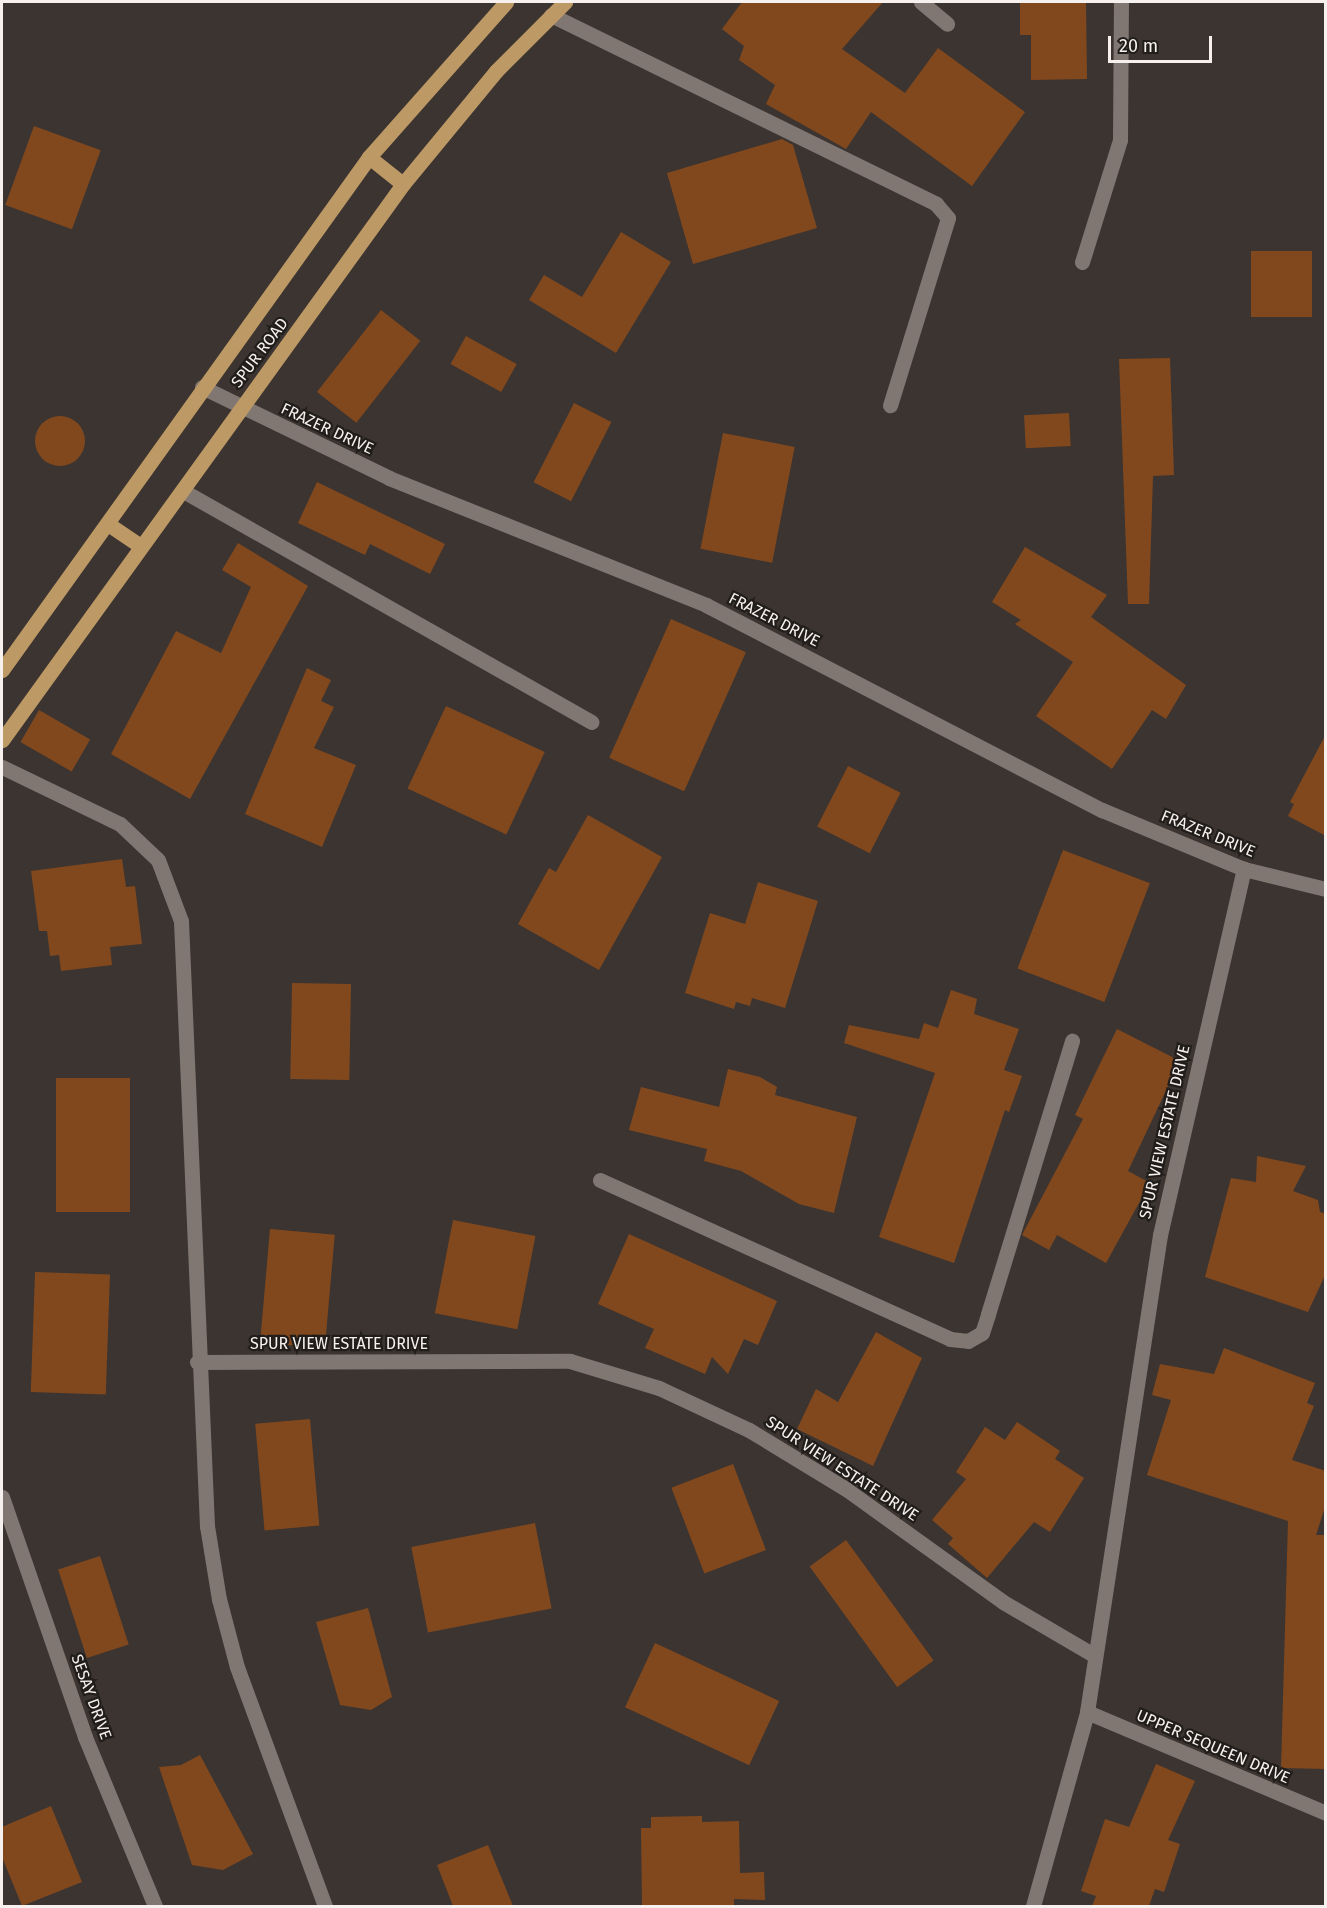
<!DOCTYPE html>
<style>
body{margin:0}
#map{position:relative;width:1327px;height:1908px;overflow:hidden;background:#3c3430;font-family:"Fira Sans",sans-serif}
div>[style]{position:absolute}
.building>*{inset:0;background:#81481e;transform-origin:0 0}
.round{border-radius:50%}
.lane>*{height:15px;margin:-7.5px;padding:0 7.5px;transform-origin:7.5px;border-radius:7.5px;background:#807772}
.street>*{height:15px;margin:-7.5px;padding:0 7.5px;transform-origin:7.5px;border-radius:7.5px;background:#807772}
.secondary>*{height:15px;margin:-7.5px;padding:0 7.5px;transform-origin:7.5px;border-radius:7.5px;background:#807772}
.primary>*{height:15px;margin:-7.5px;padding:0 7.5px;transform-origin:7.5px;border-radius:7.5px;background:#bd9965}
span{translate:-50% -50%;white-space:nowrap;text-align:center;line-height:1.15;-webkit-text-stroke:4.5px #201d1b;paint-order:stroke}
.street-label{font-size:16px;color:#f6f1ee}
.frame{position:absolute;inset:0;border:3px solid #f6f1ee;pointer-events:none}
.scale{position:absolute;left:1108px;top:36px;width:104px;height:27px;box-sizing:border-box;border:3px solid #f6f1ee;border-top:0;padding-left:8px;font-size:18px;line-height:21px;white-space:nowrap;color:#f6f1ee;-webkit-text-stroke:4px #201d1b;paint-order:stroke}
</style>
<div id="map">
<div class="building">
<div style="clip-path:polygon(742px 2px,883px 2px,842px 49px,905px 93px,938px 48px,1025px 112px,972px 186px,871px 112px,846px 149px,766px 104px,775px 85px,739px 60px,744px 46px,722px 29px)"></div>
<div style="clip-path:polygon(1020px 2px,1086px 2px,1087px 79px,1031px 80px,1031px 35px,1020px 35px)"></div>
<div style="left:34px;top:126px;width:71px;height:84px;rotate:20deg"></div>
<div style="clip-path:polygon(782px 139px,793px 145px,817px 228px,693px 264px,667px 173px)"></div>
<div style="clip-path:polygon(621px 232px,671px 262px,616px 353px,529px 300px,544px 275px,582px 297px)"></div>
<div style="left:1251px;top:251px;width:61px;height:66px"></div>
<div style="left:381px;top:310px;width:50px;height:104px;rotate:38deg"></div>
<div style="left:466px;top:336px;width:58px;height:32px;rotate:29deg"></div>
<div style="clip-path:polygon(1170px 358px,1174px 475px,1153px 476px,1149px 604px,1128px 604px,1119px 359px)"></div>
<div style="left:574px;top:403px;width:42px;height:89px;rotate:27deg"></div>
<div style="left:1069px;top:413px;width:33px;height:45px;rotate:87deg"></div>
<div class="round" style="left:35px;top:416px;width:50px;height:50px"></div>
<div style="left:723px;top:433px;width:73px;height:118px;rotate:11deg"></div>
<div style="clip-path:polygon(317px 482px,445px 544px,430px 574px,370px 544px,365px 555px,298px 523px)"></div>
<div style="clip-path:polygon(238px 543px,308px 586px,190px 799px,111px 754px,176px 631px,221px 653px,251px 587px,222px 570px)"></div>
<div style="clip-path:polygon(1025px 547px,1107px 595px,1091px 617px,1186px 685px,1166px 719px,1152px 710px,1112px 769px,1036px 716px,1073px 662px,1015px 624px,1021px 620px,992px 602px)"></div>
<div style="left:671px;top:619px;width:82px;height:152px;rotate:24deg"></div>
<div style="clip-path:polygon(307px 668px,331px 680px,321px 701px,334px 707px,314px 748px,356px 765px,322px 847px,245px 814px)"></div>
<div style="left:446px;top:706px;width:109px;height:91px;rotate:25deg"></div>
<div style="left:39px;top:710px;width:59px;height:37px;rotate:30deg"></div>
<div style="clip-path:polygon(1326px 734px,1326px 836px,1288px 816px,1294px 804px,1290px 802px)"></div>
<div style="left:848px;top:766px;width:59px;height:68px;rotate:27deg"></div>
<div style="clip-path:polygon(588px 815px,662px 857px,599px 970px,518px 924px,549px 868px,556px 872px)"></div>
<div style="left:1063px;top:850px;width:93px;height:127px;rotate:21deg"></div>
<div style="clip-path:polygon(122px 859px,126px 887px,135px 886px,142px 944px,110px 947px,112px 965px,61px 971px,59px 955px,50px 956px,47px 931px,39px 931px,31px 871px)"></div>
<div style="clip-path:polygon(758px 882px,818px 901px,785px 1008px,752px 998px,750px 1006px,736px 1002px,734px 1009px,685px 993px,710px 913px,745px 924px)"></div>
<div style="left:292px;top:983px;width:59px;height:96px;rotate:1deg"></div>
<div style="clip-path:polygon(951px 990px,977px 999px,974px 1014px,1019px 1029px,1004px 1070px,1022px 1076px,1009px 1112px,1005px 1110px,954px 1263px,879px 1237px,935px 1073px,844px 1043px,849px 1025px,919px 1039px,924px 1023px,938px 1028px)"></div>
<div style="clip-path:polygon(1117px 1029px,1180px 1061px,1128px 1171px,1150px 1183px,1106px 1263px,1057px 1235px,1049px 1250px,1022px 1235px,1083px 1119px,1075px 1115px)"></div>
<div style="clip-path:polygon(728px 1069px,760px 1077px,777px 1087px,775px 1095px,857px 1117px,834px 1213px,799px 1204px,741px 1171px,704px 1161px,707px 1149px,629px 1130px,641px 1087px,719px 1107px)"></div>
<div style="left:56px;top:1078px;width:74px;height:134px"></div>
<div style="clip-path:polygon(1257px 1156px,1306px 1166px,1293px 1191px,1318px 1200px,1320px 1212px,1326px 1214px,1326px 1273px,1308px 1312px,1205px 1277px,1231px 1178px,1256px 1182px)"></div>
<div style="left:453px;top:1220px;width:84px;height:95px;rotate:11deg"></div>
<div style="left:270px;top:1229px;width:65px;height:114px;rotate:5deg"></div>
<div style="clip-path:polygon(629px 1234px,777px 1301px,758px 1345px,744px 1339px,728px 1374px,712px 1357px,705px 1374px,645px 1348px,654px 1329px,598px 1304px)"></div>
<div style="left:35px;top:1272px;width:75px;height:120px;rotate:2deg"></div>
<div style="clip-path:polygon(876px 1332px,922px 1358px,873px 1466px,797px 1429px,816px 1389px,838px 1402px)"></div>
<div style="clip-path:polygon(1224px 1348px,1315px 1383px,1307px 1403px,1314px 1406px,1292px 1460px,1326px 1471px,1326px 1504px,1316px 1535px,1326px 1535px,1326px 1769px,1281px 1768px,1288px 1521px,1147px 1475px,1171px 1400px,1152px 1395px,1160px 1364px,1214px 1374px)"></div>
<div style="left:310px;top:1419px;width:107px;height:55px;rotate:85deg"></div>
<div style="clip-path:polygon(1017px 1422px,1060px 1451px,1055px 1459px,1084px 1478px,1050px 1532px,1034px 1522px,987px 1578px,948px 1544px,953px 1538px,932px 1520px,966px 1479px,956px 1472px,985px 1427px,1005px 1440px)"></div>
<div style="left:733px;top:1464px;width:92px;height:66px;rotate:69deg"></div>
<div style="left:535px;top:1523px;width:87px;height:126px;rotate:79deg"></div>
<div style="left:846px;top:1540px;width:149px;height:45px;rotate:54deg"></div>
<div style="left:100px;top:1556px;width:93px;height:44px;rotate:72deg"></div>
<div style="clip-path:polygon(368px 1608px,392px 1697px,371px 1710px,340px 1705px,316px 1622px)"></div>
<div style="left:655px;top:1643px;width:137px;height:71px;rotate:25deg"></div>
<div style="clip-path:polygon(200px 1755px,253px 1854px,223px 1870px,192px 1865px,159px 1767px,181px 1765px)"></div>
<div style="clip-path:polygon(1156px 1764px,1195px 1781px,1168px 1840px,1180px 1844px,1164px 1892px,1155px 1889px,1149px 1906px,1092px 1906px,1096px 1896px,1081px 1891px,1105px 1819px,1129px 1827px)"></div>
<div style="clip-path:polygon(51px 1806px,82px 1882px,22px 1906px,2px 1857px,2px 1827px)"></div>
<div style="clip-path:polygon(702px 1816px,702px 1822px,739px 1821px,740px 1873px,764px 1872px,765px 1900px,734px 1899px,734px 1906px,642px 1906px,641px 1828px,651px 1828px,651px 1817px)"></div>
<div style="clip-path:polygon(488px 1845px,513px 1906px,453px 1906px,437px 1865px)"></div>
</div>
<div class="lane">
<div style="left:551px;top:15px;width:429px;rotate:26.1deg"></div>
<div style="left:936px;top:204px;width:18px;rotate:49deg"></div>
<div style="left:948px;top:218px;width:196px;rotate:107.2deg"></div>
</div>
<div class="street">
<div style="left:921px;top:2px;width:34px;rotate:40deg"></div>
<div style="left:1082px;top:262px;width:128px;rotate:-72.7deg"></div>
<div style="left:1120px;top:140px;width:138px;rotate:-89.6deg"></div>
<div style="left:202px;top:387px;width:208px;rotate:25.9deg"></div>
<div style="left:389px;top:478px;width:341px;rotate:21.8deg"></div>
<div style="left:706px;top:605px;width:446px;rotate:27.4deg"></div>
<div style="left:1102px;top:810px;width:154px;rotate:22.6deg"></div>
<div style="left:1244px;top:869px;width:84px;rotate:13.7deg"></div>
<div style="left:185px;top:492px;width:467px;rotate:29.5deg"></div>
<div style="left:2px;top:767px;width:131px;rotate:25.8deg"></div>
<div style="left:120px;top:824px;width:52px;rotate:43.5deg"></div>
<div style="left:158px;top:860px;width:65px;rotate:69.3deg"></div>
<div style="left:181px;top:921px;width:606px;rotate:87.54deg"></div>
<div style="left:207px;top:1526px;width:74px;rotate:80.7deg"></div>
<div style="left:219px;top:1599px;width:70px;rotate:75.2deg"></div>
<div style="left:237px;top:1667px;width:255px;rotate:69.8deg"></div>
<div style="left:600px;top:1180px;width:384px;rotate:24.4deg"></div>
<div style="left:950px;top:1339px;width:18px;rotate:6deg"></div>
<div style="left:968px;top:1341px;width:16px;rotate:-30deg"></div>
<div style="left:982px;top:1333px;width:20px;rotate:-72deg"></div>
<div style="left:988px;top:1314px;width:286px;rotate:-72.9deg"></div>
<div style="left:197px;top:1362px;width:373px;rotate:-0.2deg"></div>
<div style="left:570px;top:1361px;width:93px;rotate:16.9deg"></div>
<div style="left:659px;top:1388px;width:99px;rotate:25deg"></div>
<div style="left:749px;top:1430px;width:114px;rotate:31.3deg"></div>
<div style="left:846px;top:1489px;width:193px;rotate:35.7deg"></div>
<div style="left:1003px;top:1602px;width:103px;rotate:30.3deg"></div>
<div style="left:1087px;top:1712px;width:259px;rotate:22.9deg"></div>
<div style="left:1033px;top:1906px;width:201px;rotate:-74.4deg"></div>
<div style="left:1087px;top:1712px;width:483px;rotate:-81.3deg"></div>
<div style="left:1160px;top:1235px;width:376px;rotate:-77.1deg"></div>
</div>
<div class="secondary">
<div style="left:2px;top:1497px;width:254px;rotate:70.9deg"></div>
<div style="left:85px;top:1737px;width:183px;rotate:67.5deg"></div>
</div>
<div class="primary">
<div style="left:369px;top:157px;width:43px;rotate:38.5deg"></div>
<div style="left:108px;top:524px;width:37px;rotate:34deg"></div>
<div style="left:2px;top:670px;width:631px;rotate:-54.42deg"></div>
<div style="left:369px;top:157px;width:207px;rotate:-48.5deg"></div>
<div style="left:2px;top:740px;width:686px;rotate:-54.2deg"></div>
<div style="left:403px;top:184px;width:146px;rotate:-50.5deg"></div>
<div style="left:496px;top:71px;width:98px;rotate:-45deg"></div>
</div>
<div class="street-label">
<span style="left:260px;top:353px;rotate:-53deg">SPUR ROAD</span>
<span style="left:327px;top:429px;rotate:25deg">FRAZER DRIVE</span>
<span style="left:774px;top:620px;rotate:27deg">FRAZER DRIVE</span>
<span style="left:1208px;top:834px;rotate:22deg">FRAZER DRIVE</span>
<span style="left:1165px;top:1132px;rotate:-77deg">SPUR VIEW ESTATE DRIVE</span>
<span style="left:339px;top:1344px">SPUR VIEW ESTATE DRIVE</span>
<span style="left:842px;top:1469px;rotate:33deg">SPUR VIEW ESTATE DRIVE</span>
<span style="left:91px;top:1697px;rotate:70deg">SESAY DRIVE</span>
<span style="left:1213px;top:1747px;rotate:23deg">UPPER SEQUEEN DRIVE</span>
</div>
<div class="frame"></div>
<div class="scale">20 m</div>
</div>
